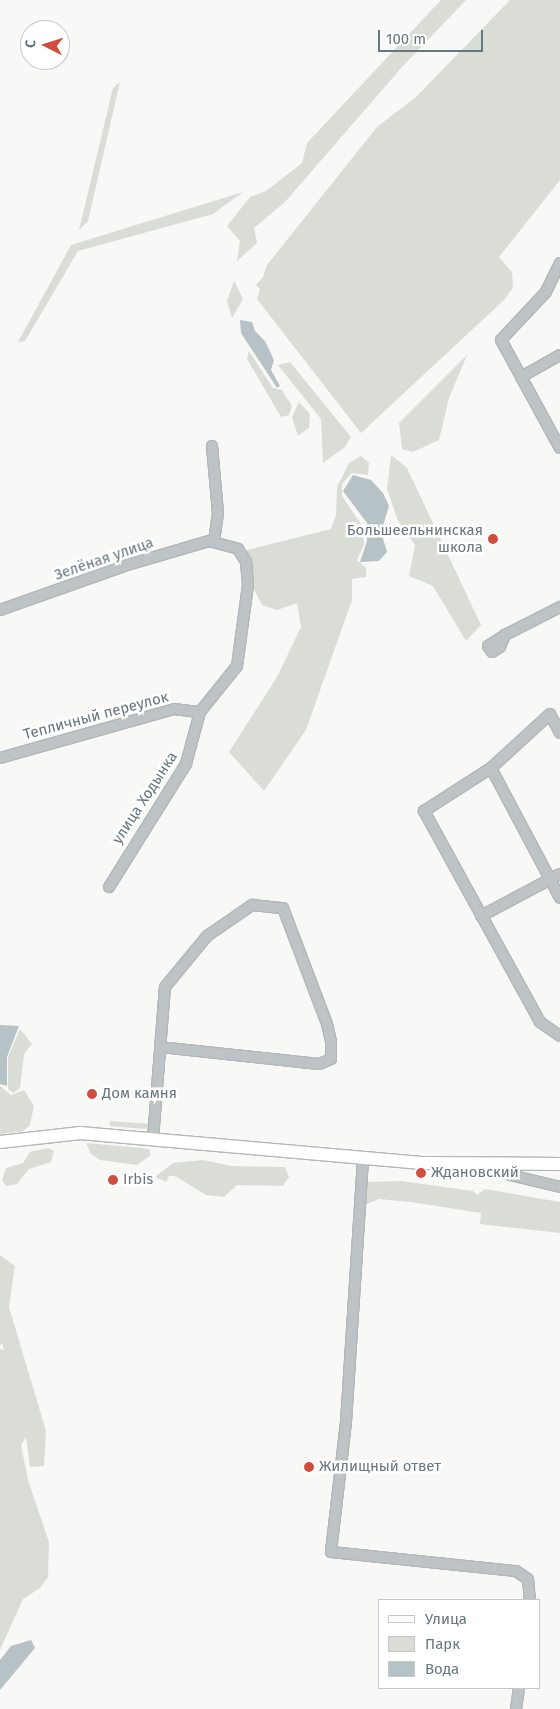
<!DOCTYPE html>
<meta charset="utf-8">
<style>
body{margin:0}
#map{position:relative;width:560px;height:1709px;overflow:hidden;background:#f8f8f6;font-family:"Fira Sans",sans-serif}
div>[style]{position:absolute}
.green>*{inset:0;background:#d9ddd6}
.water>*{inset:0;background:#b6c2c5}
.roads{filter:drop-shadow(1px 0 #b2b7ba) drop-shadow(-1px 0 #b2b7ba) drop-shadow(0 1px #b2b7ba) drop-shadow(0 -1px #b2b7ba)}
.minor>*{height:10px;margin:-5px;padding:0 5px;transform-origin:5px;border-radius:5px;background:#bec3c5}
.major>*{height:12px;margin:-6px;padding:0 6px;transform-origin:6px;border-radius:6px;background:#fff}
.dots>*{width:14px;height:14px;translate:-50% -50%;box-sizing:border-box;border:2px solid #fff;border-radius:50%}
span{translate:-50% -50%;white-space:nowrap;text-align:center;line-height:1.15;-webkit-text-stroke:5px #fff;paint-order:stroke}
.poi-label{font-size:15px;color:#66777e}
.right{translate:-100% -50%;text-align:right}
.left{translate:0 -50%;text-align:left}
.street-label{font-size:15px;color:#66777e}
.legend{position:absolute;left:378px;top:1599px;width:162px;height:90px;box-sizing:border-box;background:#fff;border:1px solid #c2c9cb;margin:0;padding:6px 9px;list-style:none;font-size:15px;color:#66777e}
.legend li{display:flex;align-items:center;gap:10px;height:25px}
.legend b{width:25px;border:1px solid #c2c9cb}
.north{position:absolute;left:20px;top:20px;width:50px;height:50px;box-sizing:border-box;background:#fff;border:1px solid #c2c9cb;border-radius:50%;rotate:275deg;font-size:14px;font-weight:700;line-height:20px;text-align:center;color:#66777e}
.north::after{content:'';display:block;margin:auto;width:18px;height:22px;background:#d14d3d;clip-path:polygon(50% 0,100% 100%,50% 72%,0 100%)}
.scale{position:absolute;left:378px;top:30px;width:105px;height:22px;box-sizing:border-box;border:2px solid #66777e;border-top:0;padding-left:6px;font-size:15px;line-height:18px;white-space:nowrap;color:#66777e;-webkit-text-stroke:4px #fff;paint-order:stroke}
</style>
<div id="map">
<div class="green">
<div style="clip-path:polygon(441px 0,466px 0,402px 67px,285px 202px,254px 228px,257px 243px,237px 261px,240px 241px,227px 226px,250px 197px,266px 191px,302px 163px,307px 143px)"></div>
<div style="clip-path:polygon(510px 0,560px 0,560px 180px,499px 257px,512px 272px,513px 288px,503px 301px,361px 433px,257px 299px,260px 289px,256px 285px,263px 277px,267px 265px,377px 127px,416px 97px)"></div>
<div style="clip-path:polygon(120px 82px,88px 221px,79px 230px,113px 88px)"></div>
<div style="clip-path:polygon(243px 192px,213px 214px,78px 251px,25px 341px,18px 342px,71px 245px)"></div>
<div style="clip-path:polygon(234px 281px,243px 299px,232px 318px,227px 301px)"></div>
<div style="clip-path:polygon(249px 351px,273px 388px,282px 390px,292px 406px,289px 415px,281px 417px,247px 359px)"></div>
<div style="clip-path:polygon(467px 355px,449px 398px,439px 440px,413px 452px,402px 449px,399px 423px)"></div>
<div style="clip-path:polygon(290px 362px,351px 437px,345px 447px,323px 463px,321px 419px,278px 365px)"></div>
<div style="clip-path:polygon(299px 402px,310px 414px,309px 428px,298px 436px,292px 417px)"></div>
<div style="clip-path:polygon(391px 455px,407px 468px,481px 625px,466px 641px,433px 586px,409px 576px,415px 545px,398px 521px,387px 489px)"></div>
<div style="clip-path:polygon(361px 456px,369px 463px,368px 475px,352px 473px,342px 484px,342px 496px,363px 527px,364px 545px,357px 560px,366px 568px,366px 577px,352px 579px,352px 600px,306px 730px,264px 791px,229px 752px,277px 677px,301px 627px,297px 603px,277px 610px,262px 605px,252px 585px,243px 551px,331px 529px,336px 515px,337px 487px,349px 463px)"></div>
<div style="clip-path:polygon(20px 1029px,32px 1044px,24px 1054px,20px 1088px,13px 1093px,8px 1089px,8px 1057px)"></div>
<div style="clip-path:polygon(0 1086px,11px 1095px,24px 1090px,34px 1106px,30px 1125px,23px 1131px,0 1134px)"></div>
<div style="clip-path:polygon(110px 1121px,154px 1124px,145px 1129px,110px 1126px)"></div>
<div style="clip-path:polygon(86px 1143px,141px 1148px,149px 1149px,151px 1155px,137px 1165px,100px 1160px,91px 1154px)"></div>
<div style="clip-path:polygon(48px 1148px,54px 1151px,51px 1162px,29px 1169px,17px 1184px,6px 1186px,2px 1180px,6px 1168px,23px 1163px,30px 1152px)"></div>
<div style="clip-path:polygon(203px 1160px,232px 1166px,285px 1167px,289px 1177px,283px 1186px,237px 1185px,224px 1197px,206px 1195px,175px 1176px,169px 1176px,166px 1182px,155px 1177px,173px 1163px)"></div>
<div style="clip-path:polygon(402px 1181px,473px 1191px,477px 1195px,485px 1189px,560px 1202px,560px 1233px,480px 1224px,481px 1213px,411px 1202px,379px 1199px,362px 1206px,366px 1182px)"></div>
<div style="clip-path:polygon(0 1255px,15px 1266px,9px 1307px,46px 1431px,44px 1466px,30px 1467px,26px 1437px,21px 1445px,28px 1480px,49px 1542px,48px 1577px,40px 1588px,23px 1599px,0 1650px,0 1349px,4px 1350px,2px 1343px,0 1346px)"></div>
</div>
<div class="water">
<div style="clip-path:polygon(240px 320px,252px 322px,255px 331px,265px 341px,274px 360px,271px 370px,280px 386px,277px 388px,241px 333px)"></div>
<div style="clip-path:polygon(353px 475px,371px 480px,383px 493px,389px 506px,381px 532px,387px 552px,379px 561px,360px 562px,367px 541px,367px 523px,343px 491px)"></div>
<div style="clip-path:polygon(0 1025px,19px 1026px,7px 1057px,7px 1086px,0 1084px)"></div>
<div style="clip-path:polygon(31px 1640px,35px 1648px,0 1690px,0 1660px,11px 1646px)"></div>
</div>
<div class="roads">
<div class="minor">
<div style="left:560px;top:263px;width:32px;rotate:116deg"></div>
<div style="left:546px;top:292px;width:66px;rotate:133.2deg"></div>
<div style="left:501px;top:340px;width:123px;rotate:61.4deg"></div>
<div style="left:521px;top:377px;width:45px;rotate:-29.4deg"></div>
<div style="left:212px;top:446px;width:67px;rotate:84.9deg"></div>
<div style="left:218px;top:513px;width:28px;rotate:98deg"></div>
<div style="left:0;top:610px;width:132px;rotate:-19.5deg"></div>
<div style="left:124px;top:566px;width:89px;rotate:-16.4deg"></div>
<div style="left:209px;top:541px;width:30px;rotate:15deg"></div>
<div style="left:238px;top:549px;width:15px;rotate:58deg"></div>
<div style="left:246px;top:562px;width:23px;rotate:85deg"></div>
<div style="left:248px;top:585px;width:82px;rotate:97.7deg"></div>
<div style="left:237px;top:666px;width:59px;rotate:128.8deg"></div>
<div style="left:200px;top:712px;width:54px;rotate:105.1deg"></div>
<div style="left:186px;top:764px;width:145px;rotate:122deg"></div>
<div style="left:505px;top:635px;width:13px;rotate:113deg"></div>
<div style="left:500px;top:647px;width:9px;rotate:148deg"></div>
<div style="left:492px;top:652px;width:7px;rotate:-124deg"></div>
<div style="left:488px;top:646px;width:20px;rotate:-33deg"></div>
<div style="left:505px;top:635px;width:62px;rotate:-27deg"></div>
<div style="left:560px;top:733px;width:21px;rotate:-118deg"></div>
<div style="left:550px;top:714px;width:80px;rotate:137.5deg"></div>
<div style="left:491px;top:768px;width:80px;rotate:147.3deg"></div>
<div style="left:424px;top:811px;width:241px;rotate:61.2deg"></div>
<div style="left:540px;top:1022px;width:24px;rotate:35deg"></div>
<div style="left:0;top:758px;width:181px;rotate:-15.7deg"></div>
<div style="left:174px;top:709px;width:26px;rotate:7deg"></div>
<div style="left:491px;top:768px;width:147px;rotate:62deg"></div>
<div style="left:481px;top:916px;width:89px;rotate:-28deg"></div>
<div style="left:153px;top:1139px;width:152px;rotate:-85.5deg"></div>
<div style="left:165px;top:987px;width:66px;rotate:-50.5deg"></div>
<div style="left:207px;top:936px;width:55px;rotate:-34.6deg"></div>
<div style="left:252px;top:905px;width:31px;rotate:6deg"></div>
<div style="left:283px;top:908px;width:124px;rotate:69.2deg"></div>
<div style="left:327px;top:1024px;width:18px;rotate:77deg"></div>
<div style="left:331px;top:1042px;width:17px;rotate:90deg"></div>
<div style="left:331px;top:1059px;width:13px;rotate:157deg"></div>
<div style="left:319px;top:1064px;width:159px;rotate:-173.9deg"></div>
<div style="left:363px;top:1159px;width:264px;rotate:93.7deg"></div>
<div style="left:346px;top:1422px;width:131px;rotate:96.6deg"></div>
<div style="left:331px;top:1552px;width:186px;rotate:5.9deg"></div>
<div style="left:516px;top:1571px;width:14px;rotate:34deg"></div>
<div style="left:528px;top:1579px;width:21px;rotate:85deg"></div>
<div style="left:477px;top:1167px;width:85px;rotate:13.5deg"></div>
<div style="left:516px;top:1709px;width:21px;rotate:-82deg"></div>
</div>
<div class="major">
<div style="left:0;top:1142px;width:81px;rotate:-6.4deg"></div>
<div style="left:80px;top:1133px;width:346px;rotate:5deg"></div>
<div style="left:425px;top:1163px;width:135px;rotate:0.4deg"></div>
</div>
</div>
<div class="dots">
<div style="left:493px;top:539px;background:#d14d3d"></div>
<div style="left:92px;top:1094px;background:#d14d3d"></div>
<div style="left:421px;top:1173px;background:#d14d3d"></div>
<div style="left:113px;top:1180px;background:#d14d3d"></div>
<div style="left:309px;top:1467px;background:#d14d3d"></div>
</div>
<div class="poi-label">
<span class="right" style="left:483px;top:539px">Большеельнинская<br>школа</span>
<span class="left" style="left:102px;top:1094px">Дом камня</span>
<span class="left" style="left:431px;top:1173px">Ждановский</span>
<span class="left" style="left:123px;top:1180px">Irbis</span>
<span class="left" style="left:319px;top:1467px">Жилищный ответ</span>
</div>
<div class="street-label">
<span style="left:104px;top:559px;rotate:-19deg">Зелёная улица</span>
<span style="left:96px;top:716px;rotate:-15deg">Тепличный переулок</span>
<span style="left:145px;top:798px;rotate:-57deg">улица Ходынка</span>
</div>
<ul class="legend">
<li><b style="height:6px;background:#fff"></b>Улица</li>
<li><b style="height:14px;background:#d9ddd6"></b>Парк</li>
<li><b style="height:14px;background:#b6c2c5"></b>Вода</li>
</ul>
<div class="north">С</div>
<div class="scale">100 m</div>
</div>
